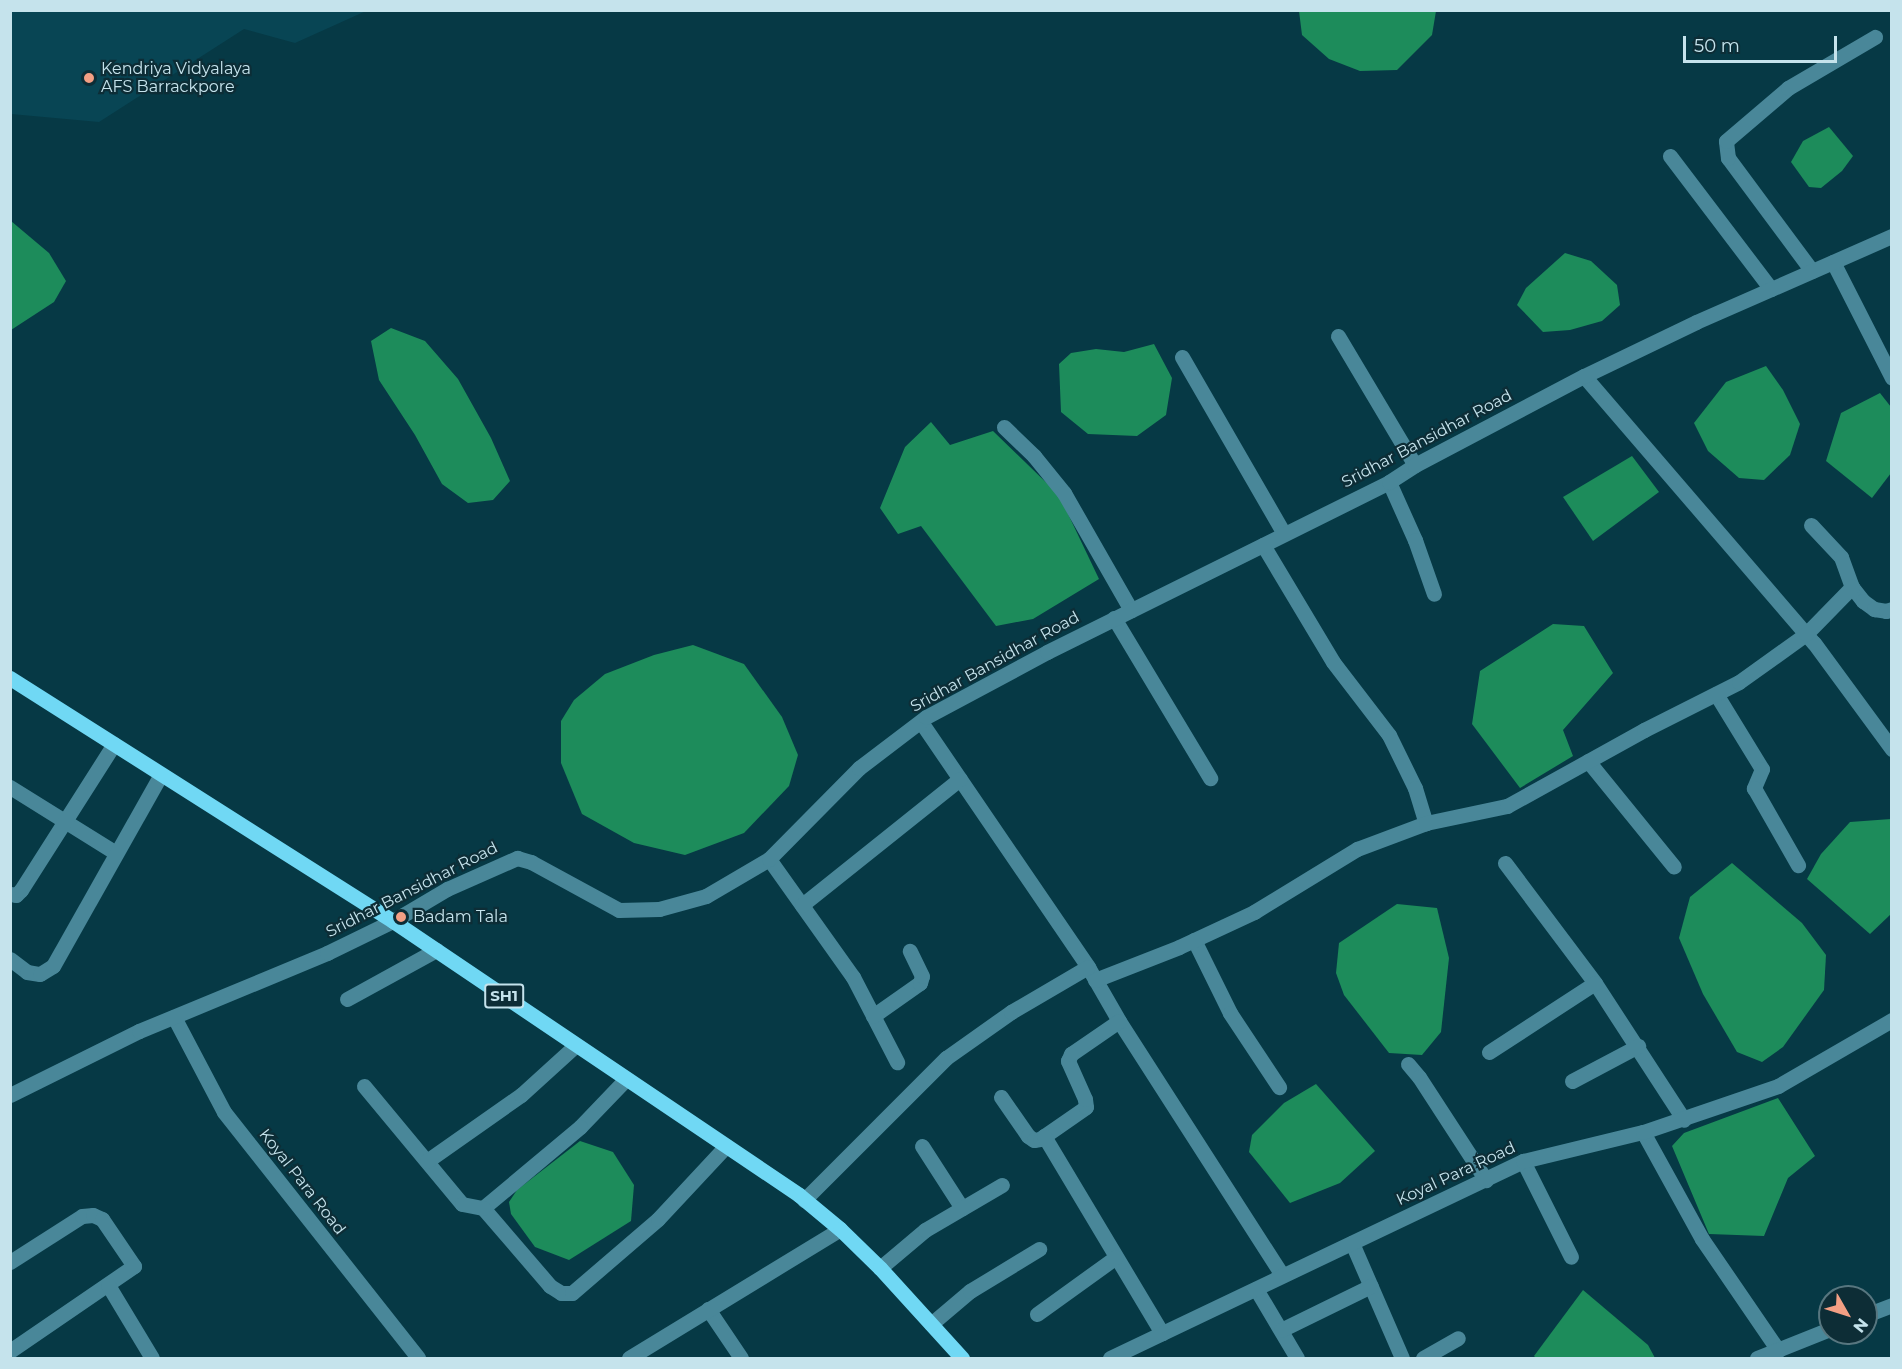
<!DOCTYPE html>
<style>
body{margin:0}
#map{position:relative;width:1902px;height:1369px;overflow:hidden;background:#063945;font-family:Montserrat,sans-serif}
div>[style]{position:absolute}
.built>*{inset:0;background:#084554}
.water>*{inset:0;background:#1d8c5b}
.minor>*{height:15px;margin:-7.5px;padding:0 7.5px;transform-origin:7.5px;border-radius:7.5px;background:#498799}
.major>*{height:15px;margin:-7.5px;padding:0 7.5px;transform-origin:7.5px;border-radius:7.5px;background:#70d8f4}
.dots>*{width:16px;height:16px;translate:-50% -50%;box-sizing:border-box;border:3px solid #0d2d36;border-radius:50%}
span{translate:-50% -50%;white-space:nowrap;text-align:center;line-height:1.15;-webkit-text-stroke:4.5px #0d2d36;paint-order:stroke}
.shield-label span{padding:2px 4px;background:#0d2d36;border:2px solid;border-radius:4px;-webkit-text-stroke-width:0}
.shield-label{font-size:15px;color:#c5e3ec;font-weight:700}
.poi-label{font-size:16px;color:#c5e3ec}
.left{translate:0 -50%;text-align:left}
.street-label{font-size:16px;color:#c5e3ec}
.frame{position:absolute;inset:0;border:12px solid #c5e3ec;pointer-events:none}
.north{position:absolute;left:1818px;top:1285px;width:60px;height:60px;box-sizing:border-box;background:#0d2d36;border:2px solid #57767f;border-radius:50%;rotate:129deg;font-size:16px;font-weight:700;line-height:24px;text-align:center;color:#c5e3ec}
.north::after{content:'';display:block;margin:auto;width:21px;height:27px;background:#f39f84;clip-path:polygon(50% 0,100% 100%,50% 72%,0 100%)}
.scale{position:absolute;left:1683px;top:36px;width:154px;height:27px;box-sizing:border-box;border:3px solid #c5e3ec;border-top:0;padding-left:8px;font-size:18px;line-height:21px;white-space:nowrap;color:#c5e3ec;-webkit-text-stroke:4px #0d2d36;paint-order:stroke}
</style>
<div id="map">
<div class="built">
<i style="clip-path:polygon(10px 11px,11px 10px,366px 11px,295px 43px,244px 29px,99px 122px,11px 114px)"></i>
</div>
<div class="water">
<i style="clip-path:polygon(1299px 11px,1299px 10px,1436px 11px,1432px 35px,1397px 70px,1360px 71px,1329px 59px,1302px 35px)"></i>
<i style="clip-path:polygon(1829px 127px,1853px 156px,1842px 171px,1821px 188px,1809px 187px,1791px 162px,1803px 141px)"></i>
<i style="clip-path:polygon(11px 221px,49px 253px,66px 281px,54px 302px,11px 330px)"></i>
<i style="clip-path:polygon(1565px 253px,1591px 261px,1617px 285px,1620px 305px,1602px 321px,1570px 330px,1543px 332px,1517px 305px,1526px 288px)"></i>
<i style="clip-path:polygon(391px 328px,425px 341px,458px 379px,491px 438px,510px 481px,493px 500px,468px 503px,442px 484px,415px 435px,379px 380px,371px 341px)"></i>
<i style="clip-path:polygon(1154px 344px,1172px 378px,1166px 415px,1137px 436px,1088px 434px,1061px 412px,1059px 364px,1071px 353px,1096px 349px,1124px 352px)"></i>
<i style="clip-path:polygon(1766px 366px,1783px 390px,1800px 424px,1790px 455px,1764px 480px,1739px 478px,1708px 451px,1694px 423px,1726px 382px)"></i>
<i style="clip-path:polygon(1880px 393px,1891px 407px,1891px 473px,1872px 498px,1826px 461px,1841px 413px)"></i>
<i style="clip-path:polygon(931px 422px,950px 445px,993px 431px,1059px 495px,1099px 579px,1033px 619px,996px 626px,921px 526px,898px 534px,880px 508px,905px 447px)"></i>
<i style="clip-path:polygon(1632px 456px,1659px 492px,1593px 541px,1563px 497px)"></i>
<i style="clip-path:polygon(1553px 624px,1584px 626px,1613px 673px,1563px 730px,1573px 756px,1520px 788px,1472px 724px,1480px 671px)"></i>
<i style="clip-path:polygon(693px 645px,744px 664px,782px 717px,798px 755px,789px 786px,744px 833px,685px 855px,634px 843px,582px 814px,561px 763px,561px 721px,574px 700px,605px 674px,654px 655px)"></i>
<i style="clip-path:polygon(1891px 819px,1891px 914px,1870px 934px,1807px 879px,1821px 854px,1850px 822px)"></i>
<i style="clip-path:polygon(1732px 863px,1802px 923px,1826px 955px,1824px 990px,1783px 1047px,1762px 1062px,1737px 1052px,1703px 994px,1679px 938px,1690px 897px)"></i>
<i style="clip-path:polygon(1397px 904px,1437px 908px,1449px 958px,1441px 1032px,1422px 1055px,1389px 1053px,1344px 995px,1336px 973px,1339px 943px)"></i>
<i style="clip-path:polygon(1316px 1084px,1375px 1151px,1340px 1183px,1290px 1203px,1249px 1152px,1252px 1135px,1284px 1103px)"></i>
<i style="clip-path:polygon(1778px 1098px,1815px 1156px,1788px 1178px,1764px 1236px,1709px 1234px,1672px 1146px,1684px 1133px)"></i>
<i style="clip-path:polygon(580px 1141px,613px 1152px,634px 1185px,631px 1221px,569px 1260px,535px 1247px,511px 1214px,509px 1202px,517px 1190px)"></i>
<i style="clip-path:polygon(1583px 1290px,1648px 1345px,1655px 1358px,1536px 1358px,1534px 1356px)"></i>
</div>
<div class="minor">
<i style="left:1670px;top:156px;width:167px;rotate:52.8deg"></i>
<i style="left:1833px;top:262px;width:130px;rotate:63deg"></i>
<i style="left:1812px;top:271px;width:141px;rotate:-126.6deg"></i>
<i style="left:1728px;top:158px;width:17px;rotate:-97deg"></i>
<i style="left:1726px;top:141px;width:82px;rotate:-40.5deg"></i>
<i style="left:1788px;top:88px;width:101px;rotate:-30.4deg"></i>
<i style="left:1338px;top:336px;width:150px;rotate:59.2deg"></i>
<i style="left:1182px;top:357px;width:204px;rotate:60deg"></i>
<i style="left:1584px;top:376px;width:352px;rotate:49.3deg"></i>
<i style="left:1814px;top:643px;width:132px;rotate:53.7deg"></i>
<i style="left:1004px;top:427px;width:42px;rotate:44deg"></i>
<i style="left:1034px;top:456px;width:48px;rotate:51deg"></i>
<i style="left:1064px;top:493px;width:135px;rotate:60.2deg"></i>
<i style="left:1389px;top:482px;width:64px;rotate:65.9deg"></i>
<i style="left:1415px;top:540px;width:57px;rotate:70.6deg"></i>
<i style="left:1811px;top:525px;width:44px;rotate:46.8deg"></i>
<i style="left:1841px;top:557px;width:32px;rotate:70deg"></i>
<i style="left:1852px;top:587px;width:18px;rotate:52deg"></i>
<i style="left:1863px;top:601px;width:14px;rotate:36deg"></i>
<i style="left:1874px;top:609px;width:12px;rotate:9deg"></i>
<i style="left:1886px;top:611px;width:6px;rotate:-18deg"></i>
<i style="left:1263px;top:545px;width:136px;rotate:59.1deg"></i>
<i style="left:1333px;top:662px;width:92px;rotate:52.5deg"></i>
<i style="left:1389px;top:735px;width:59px;rotate:63.9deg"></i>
<i style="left:1415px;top:788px;width:37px;rotate:73deg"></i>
<i style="left:1114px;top:618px;width:187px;rotate:59deg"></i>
<i style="left:1716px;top:694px;width:88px;rotate:58.5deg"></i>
<i style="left:1762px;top:769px;width:21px;rotate:113deg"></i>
<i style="left:1754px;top:788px;width:89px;rotate:60.3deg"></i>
<i style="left:921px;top:722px;width:297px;rotate:55.7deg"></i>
<i style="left:1088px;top:967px;width:62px;rotate:60.1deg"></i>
<i style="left:1119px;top:1021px;width:302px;rotate:57.3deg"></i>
<i style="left:1588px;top:761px;width:136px;rotate:50.9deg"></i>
<i style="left:10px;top:787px;width:125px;rotate:31.9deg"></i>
<i style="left:769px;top:859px;width:145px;rotate:54.6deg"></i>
<i style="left:853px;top:977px;width:96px;rotate:62.6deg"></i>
<i style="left:1505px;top:863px;width:150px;rotate:53.1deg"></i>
<i style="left:1595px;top:983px;width:163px;rotate:57deg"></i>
<i style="left:10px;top:894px;width:6px;rotate:9deg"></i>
<i style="left:16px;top:895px;width:7px;rotate:-45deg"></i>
<i style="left:21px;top:890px;width:173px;rotate:-57.5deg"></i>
<i style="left:802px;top:905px;width:202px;rotate:-38.6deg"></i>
<i style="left:1194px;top:940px;width:81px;rotate:63.7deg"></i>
<i style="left:1230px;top:1013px;width:89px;rotate:56.5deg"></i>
<i style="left:10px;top:959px;width:21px;rotate:37deg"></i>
<i style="left:27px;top:972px;width:13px;rotate:9deg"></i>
<i style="left:40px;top:974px;width:15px;rotate:-32deg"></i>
<i style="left:53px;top:966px;width:220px;rotate:-60.6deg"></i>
<i style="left:1095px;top:980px;width:90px;rotate:-21.4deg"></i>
<i style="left:1179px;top:947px;width:83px;rotate:-25deg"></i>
<i style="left:1254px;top:912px;width:121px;rotate:-31.5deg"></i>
<i style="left:1357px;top:849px;width:74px;rotate:-20.6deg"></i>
<i style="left:1426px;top:823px;width:83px;rotate:-11.9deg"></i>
<i style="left:1507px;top:806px;width:157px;rotate:-29deg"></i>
<i style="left:1644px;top:730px;width:106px;rotate:-26.8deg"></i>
<i style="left:1739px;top:682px;width:82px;rotate:-35.6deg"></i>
<i style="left:1806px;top:634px;width:66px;rotate:-45.6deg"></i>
<i style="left:347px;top:999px;width:102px;rotate:-28.8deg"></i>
<i style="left:873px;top:1016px;width:57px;rotate:-35.1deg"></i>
<i style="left:920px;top:983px;width:7px;rotate:-74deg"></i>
<i style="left:922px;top:976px;width:28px;rotate:-116deg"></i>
<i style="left:174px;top:1017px;width:107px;rotate:62.2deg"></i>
<i style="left:224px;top:1112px;width:313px;rotate:51.7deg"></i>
<i style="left:1489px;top:1052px;width:126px;rotate:-33.1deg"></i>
<i style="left:1408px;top:1064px;width:17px;rotate:50deg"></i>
<i style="left:1419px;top:1077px;width:123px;rotate:57deg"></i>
<i style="left:626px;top:1079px;width:66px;rotate:133.8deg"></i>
<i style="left:580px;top:1127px;width:126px;rotate:140.1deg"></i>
<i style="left:483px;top:1208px;width:103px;rotate:49.3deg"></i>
<i style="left:550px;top:1286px;width:13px;rotate:32deg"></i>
<i style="left:561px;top:1293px;width:11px"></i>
<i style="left:572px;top:1293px;width:113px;rotate:-40.7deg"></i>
<i style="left:658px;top:1219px;width:100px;rotate:-47deg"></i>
<i style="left:1572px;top:1081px;width:75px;rotate:-27.9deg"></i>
<i style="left:364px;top:1086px;width:153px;rotate:50.3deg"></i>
<i style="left:462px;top:1204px;width:21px;rotate:11deg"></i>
<i style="left:10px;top:1095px;width:144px;rotate:-26.4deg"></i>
<i style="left:139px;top:1031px;width:204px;rotate:-22.5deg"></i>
<i style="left:327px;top:953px;width:73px;rotate:-25.9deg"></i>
<i style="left:393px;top:921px;width:63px;rotate:-30.7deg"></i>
<i style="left:447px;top:889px;width:77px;rotate:-23.9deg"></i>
<i style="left:517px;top:858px;width:15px;rotate:16deg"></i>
<i style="left:531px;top:862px;width:100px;rotate:28.6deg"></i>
<i style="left:619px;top:910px;width:40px;rotate:-1.4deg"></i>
<i style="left:659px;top:909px;width:49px;rotate:-15.5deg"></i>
<i style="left:706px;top:896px;width:73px;rotate:-30.4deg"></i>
<i style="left:769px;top:859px;width:128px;rotate:-45.3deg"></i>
<i style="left:859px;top:768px;width:84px;rotate:-37.3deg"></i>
<i style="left:926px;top:717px;width:137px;rotate:-28.2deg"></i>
<i style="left:1047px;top:652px;width:382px;rotate:-26.4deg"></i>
<i style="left:1389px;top:482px;width:31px;rotate:-33deg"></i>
<i style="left:1415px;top:465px;width:191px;rotate:-27.8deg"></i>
<i style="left:1584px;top:376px;width:124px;rotate:-25.7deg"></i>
<i style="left:1696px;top:322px;width:214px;rotate:-23.7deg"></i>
<i style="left:1001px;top:1097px;width:47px;rotate:55.3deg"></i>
<i style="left:1028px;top:1136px;width:7px;rotate:34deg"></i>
<i style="left:1034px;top:1140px;width:6px;rotate:-9deg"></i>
<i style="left:1040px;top:1139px;width:56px;rotate:-34.8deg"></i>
<i style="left:1086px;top:1107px;width:8px;rotate:-97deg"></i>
<i style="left:1085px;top:1099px;width:42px;rotate:-114.1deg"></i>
<i style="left:1068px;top:1061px;width:8px;rotate:-67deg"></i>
<i style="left:1071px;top:1054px;width:58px;rotate:-34.5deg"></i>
<i style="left:1643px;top:1132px;width:122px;rotate:61.1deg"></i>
<i style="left:1702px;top:1239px;width:135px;rotate:55.6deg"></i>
<i style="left:1044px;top:1136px;width:230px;rotate:59.1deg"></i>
<i style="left:922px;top:1146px;width:74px;rotate:57.2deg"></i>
<i style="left:427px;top:1161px;width:115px;rotate:-35.1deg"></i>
<i style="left:521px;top:1095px;width:74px;rotate:-42.3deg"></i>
<i style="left:1523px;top:1161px;width:107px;rotate:63.4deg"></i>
<i style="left:804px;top:1200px;width:201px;rotate:-45deg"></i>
<i style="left:946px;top:1058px;width:80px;rotate:-35.3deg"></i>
<i style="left:1011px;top:1012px;width:89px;rotate:-30.3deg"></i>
<i style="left:1352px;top:1243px;width:125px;rotate:66.5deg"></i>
<i style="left:10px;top:1262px;width:85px;rotate:-32.6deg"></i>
<i style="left:82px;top:1216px;width:11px;rotate:-5deg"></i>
<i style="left:93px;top:1215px;width:10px;rotate:24deg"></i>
<i style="left:102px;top:1219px;width:57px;rotate:55.8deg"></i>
<i style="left:134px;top:1266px;width:150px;rotate:145.6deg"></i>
<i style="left:880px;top:1268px;width:59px;rotate:-40.2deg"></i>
<i style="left:925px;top:1230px;width:89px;rotate:-30.3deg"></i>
<i style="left:108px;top:1285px;width:85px;rotate:58.9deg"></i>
<i style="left:1256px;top:1289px;width:80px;rotate:59.3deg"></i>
<i style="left:708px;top:1309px;width:59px;rotate:56deg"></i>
<i style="left:1037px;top:1314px;width:97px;rotate:-35.8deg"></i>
<i style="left:1866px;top:1315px;width:28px;rotate:-21deg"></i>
<i style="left:931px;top:1324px;width:51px;rotate:-40.2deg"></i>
<i style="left:970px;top:1291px;width:81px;rotate:-31.3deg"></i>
<i style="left:1281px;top:1330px;width:100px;rotate:-26.1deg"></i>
<i style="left:629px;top:1358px;width:247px;rotate:-31.4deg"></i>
<i style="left:1110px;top:1358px;width:458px;rotate:-25.5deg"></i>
<i style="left:1523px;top:1161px;width:123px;rotate:-13.6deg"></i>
<i style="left:1643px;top:1132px;width:143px;rotate:-18.8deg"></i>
<i style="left:1778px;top:1086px;width:132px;rotate:-30.1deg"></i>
<i style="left:1423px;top:1358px;width:40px;rotate:-29.7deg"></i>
<i style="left:1757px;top:1358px;width:79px;rotate:-21.7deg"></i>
</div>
<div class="major">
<i style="left:10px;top:678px;width:454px;rotate:32.4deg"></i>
<i style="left:393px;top:921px;width:490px;rotate:34deg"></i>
<i style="left:799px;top:1195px;width:53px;rotate:39.7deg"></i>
<i style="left:840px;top:1229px;width:56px;rotate:44.3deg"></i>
<i style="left:880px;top:1268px;width:122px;rotate:47.7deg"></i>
</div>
<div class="dots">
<i style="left:89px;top:78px;background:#f39f84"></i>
<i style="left:401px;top:917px;background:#f39f84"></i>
</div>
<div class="shield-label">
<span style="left:504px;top:996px">SH1</span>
</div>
<div class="poi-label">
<span class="left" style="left:101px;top:78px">Kendriya Vidyalaya<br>AFS Barrackpore</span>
<span class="left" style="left:413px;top:917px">Badam Tala</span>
</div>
<div class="street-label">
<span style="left:1427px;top:439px;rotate:-28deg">Sridhar Bansidhar Road</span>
<span style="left:995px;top:662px;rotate:-29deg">Sridhar Bansidhar Road</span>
<span style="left:412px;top:890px;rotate:-27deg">Sridhar Bansidhar Road</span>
<span style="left:1456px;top:1174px;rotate:-25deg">Koyal Para Road</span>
<span style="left:302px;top:1182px;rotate:52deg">Koyal Para Road</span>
</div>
<div class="frame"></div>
<div class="north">N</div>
<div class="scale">50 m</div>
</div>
